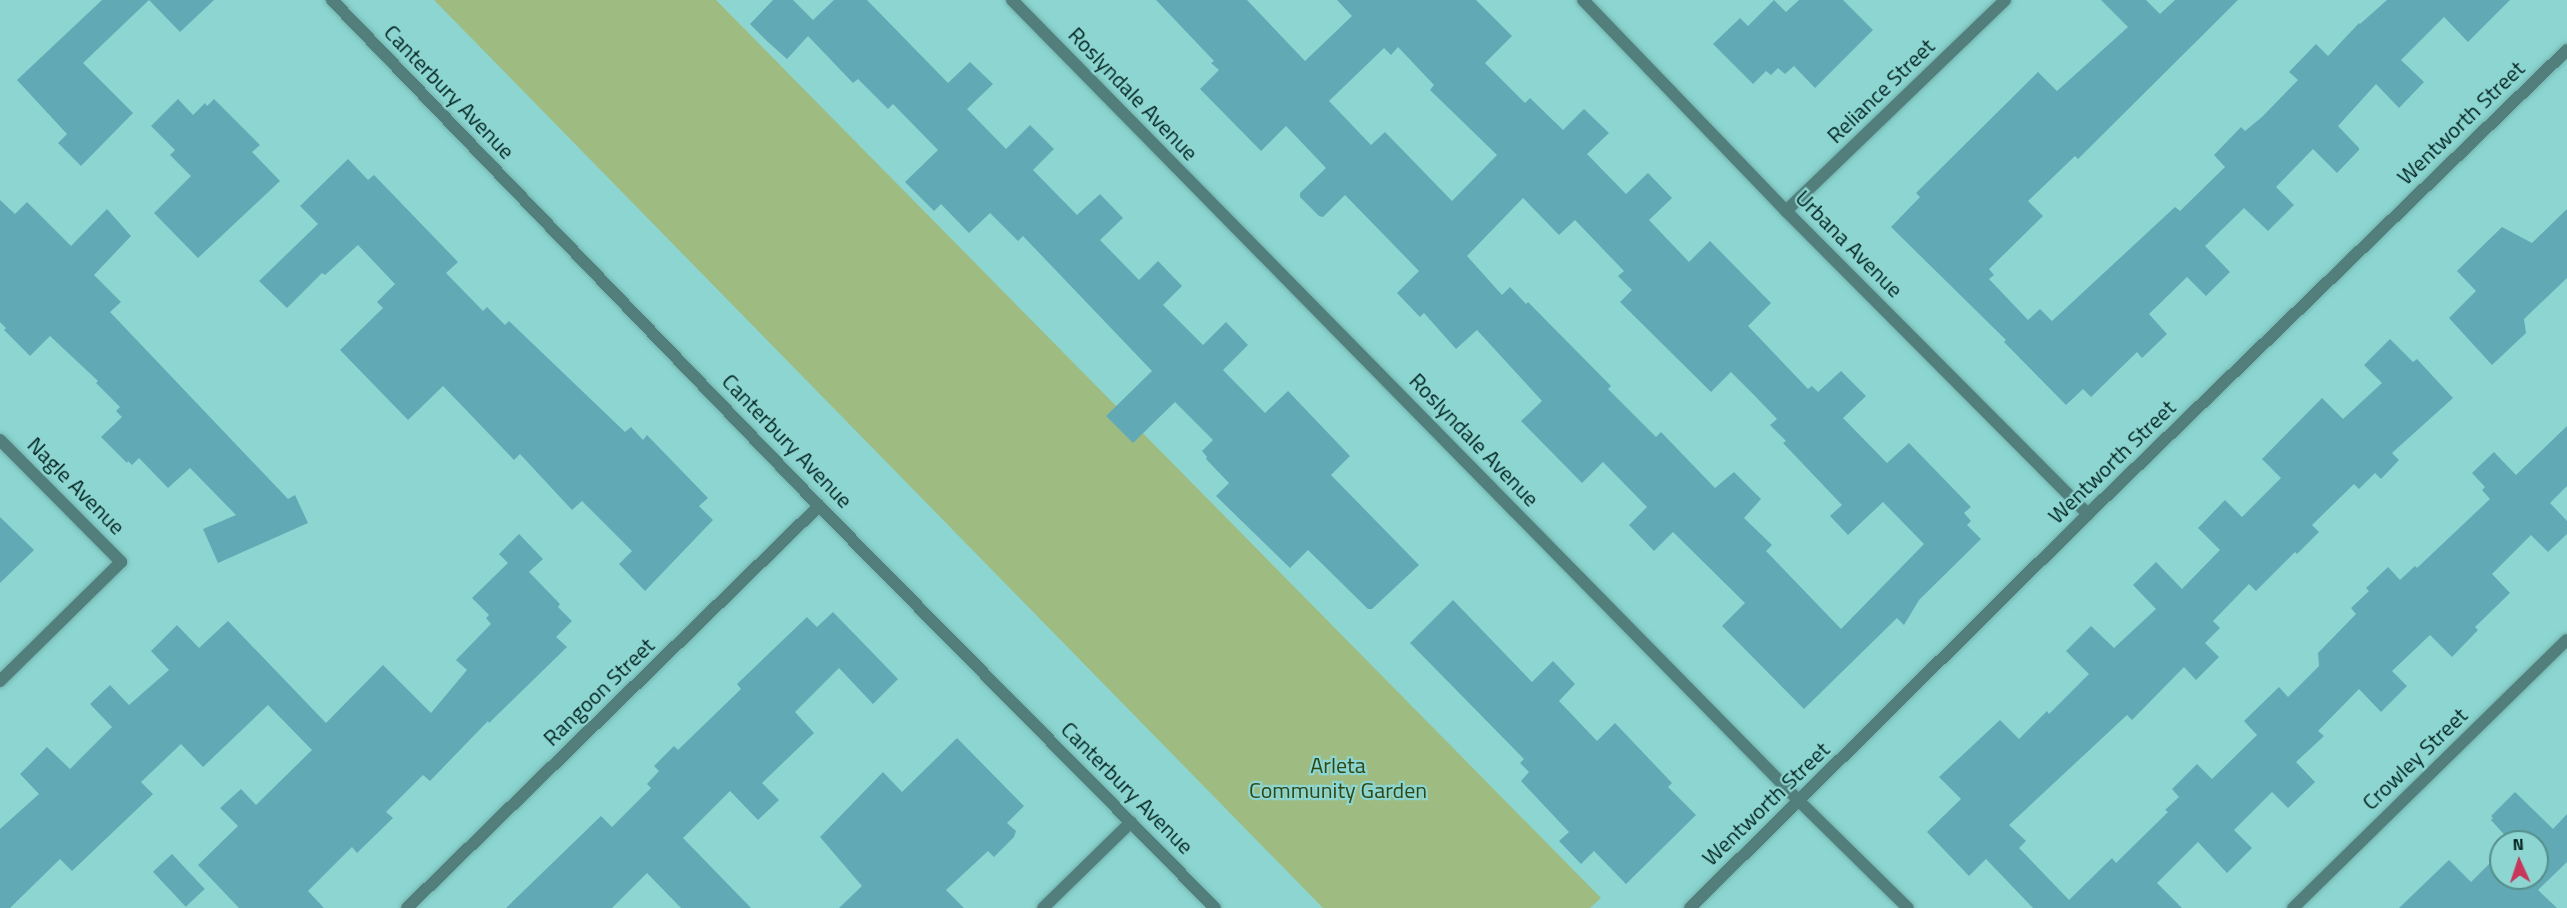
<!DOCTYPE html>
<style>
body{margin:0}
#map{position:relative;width:2567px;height:908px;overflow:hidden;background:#8cd5d0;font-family:"Titillium Web",sans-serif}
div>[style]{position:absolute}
.green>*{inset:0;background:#9ebc82}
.building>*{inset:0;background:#62a9b6;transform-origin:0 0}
.roads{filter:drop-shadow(0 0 2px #71b1ad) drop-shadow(0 0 2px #71b1ad)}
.minor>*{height:12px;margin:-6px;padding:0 6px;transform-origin:6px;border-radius:6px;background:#527f7c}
.tertiary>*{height:12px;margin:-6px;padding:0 6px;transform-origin:6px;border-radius:6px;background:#527f7c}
span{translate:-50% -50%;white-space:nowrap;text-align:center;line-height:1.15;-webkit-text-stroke:4.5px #8cd5d0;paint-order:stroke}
.street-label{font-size:22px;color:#032321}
.park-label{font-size:22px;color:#2f4712}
.north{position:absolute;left:2489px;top:830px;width:60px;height:60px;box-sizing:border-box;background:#8cd5d0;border:2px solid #558e8a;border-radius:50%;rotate:357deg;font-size:16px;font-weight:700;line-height:24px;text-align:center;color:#032321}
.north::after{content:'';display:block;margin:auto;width:21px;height:27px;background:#c6375b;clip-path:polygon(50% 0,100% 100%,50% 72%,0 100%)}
</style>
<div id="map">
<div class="green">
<i style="clip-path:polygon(434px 0,716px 0,1601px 898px,1590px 908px,1323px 908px)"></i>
</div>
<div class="building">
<i style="clip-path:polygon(102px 0,149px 0,83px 63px,133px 113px,81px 166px,58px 143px,67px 134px,17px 80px)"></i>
<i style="clip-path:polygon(149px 0,214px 0,180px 32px)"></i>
<i style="clip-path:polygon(773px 0,793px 0,813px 20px,834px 0,867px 0,948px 83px,970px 62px,993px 84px,967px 109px,1006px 149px,1030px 125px,1054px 149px,1033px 170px,1077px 215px,1100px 194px,1123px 218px,1100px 240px,1139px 280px,1158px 261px,1182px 286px,1163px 305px,1203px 345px,1226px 322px,1248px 345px,1223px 370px,1265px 413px,1288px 391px,1350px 456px,1331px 475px,1419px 565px,1372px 609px,1368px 609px,1308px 550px,1290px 568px,1216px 496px,1229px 483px,1206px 459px,1207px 457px,1202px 451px,1213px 440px,1175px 402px,1133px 443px,1106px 416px,1152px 371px,1023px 236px,1018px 241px,990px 213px,969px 233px,941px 204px,934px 211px,905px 182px,938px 150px,893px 104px,888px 109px,858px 79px,853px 83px,808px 36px,787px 59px,768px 42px,750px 24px)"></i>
<i style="clip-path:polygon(evenodd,1156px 0,1247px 0,1305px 61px,1352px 16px,1337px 0,1476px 0,1512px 36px,1485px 63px,1525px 103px,1530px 98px,1563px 130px,1584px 109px,1609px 133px,1587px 154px,1626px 194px,1648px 173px,1672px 198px,1649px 220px,1689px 262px,1710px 241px,1771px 303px,1748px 326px,1808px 389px,1812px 386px,1818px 392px,1841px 371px,1866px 396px,1843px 418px,1887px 463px,1909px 443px,1971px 507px,1964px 513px,1971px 521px,1967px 525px,1981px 539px,1919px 600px,1904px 625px,1897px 618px,1804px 709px,1722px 626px,1745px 603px,1673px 532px,1654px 551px,1629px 525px,1647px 507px,1603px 462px,1582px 483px,1521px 421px,1542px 401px,1477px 330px,1456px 349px,1424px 313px,1420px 317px,1397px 293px,1419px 271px,1386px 237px,1345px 195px,1323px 217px,1319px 216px,1300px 197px,1300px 193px,1326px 168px,1286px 126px,1261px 151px,1200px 89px,1219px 70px,1211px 63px,1214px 61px,1156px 0,1398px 47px,1434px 85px,1430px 90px,1497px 155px,1452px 201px,1385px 132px,1371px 145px,1329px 101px,1384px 48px,1391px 55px,1398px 47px,1156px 0,1523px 198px,1559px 235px,1575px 220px,1624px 271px,1618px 276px,1632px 290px,1620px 302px,1711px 392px,1731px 372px,1754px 395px,1777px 419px,1770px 425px,1786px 441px,1783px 443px,1842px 505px,1830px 516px,1848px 535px,1883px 502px,1924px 544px,1841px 629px,1766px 551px,1772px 545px,1744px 518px,1761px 499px,1734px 472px,1715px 488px,1661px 432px,1656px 437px,1608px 389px,1611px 386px,1528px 302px,1526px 304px,1510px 287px,1502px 295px,1467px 256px,1523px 198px)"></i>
<i style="clip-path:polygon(1774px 0,1786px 12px,1799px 0,1843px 0,1873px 30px,1815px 88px,1794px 66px,1785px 74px,1778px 68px,1771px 75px,1766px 71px,1753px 84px,1713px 44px,1740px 18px,1748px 26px)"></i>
<i style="clip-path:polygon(2101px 0,2146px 0,2160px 14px,2175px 0,2238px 0,2078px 159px,2075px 156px,2028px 201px,2043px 216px,1989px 269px,1994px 275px,1989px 279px,2028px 320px,2040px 309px,2052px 321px,2175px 207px,2180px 211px,2225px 167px,2214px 155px,2241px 127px,2245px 131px,2262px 117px,2298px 80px,2289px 72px,2316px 44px,2328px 56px,2359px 23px,2360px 24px,2387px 0,2510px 0,2468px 42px,2444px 17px,2401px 60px,2424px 82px,2399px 108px,2376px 84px,2338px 126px,2359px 148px,2359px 150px,2337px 173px,2313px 149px,2276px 187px,2294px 205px,2268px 231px,2244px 208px,2205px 246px,2230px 272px,2206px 296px,2187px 277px,2149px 314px,2167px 334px,2142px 358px,2137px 352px,2091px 397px,2083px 389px,2066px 405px,2004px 342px,2006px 340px,1891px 227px,1920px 197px,1916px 193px,2038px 72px,2057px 91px,2128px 27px)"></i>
<i style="clip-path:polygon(178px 99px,193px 115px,205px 103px,207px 106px,214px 99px,260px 145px,252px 152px,280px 181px,198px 258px,154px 213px,191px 176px,170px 155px,175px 150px,151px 126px)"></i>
<i style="clip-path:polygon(348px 159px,368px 180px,374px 175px,458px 262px,446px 273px,483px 311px,487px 307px,505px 325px,509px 321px,625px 432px,631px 427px,643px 440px,647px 435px,708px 498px,699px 506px,713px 520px,645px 591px,619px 564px,632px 551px,582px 501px,572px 510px,520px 454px,514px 460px,443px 386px,408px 420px,340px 350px,383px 308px,377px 302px,395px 284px,358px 245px,325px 275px,322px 273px,287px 308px,259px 281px,318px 224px,300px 206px)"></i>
<i style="clip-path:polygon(0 200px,15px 214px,27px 202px,71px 246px,107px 209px,131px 236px,94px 275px,121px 302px,110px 312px,288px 499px,295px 495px,308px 523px,218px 563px,203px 529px,236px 515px,190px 468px,168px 488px,139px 458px,132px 465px,128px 461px,127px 463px,101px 437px,122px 417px,116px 411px,120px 407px,96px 383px,98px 381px,50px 336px,30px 356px,4px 330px,6px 328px,0 322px)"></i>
<i style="clip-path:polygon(2567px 209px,2567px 278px,2524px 319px,2526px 333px,2492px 365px,2449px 318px,2476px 291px,2457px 271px,2502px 227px,2532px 243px)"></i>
<i style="clip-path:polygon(2390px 339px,2413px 362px,2417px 359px,2453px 398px,2392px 453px,2399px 460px,2381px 479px,2375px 473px,2359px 489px,2354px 484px,2312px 525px,2319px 532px,2297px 554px,2295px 552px,2256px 591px,2249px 584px,2213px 621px,2220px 628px,2205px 643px,2219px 657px,2196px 680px,2184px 667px,2132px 720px,2127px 715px,2009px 825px,2026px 841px,2019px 848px,2069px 900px,2112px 858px,2116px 863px,2168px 812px,2165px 810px,2179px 797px,2172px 789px,2197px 764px,2212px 779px,2257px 735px,2244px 721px,2279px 687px,2288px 697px,2319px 666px,2318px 653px,2356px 614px,2351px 608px,2369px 591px,2366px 588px,2388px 567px,2400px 580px,2415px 566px,2417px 568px,2490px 499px,2482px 490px,2485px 487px,2472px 473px,2494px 452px,2516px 475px,2567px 426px,2567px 486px,2550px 503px,2567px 521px,2567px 534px,2548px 552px,2531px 535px,2492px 574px,2510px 593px,2475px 627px,2478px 630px,2452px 657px,2430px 635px,2392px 671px,2407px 686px,2381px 712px,2359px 689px,2318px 731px,2324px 736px,2296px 762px,2315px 782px,2288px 808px,2272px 792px,2234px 830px,2252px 848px,2227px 873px,2198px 842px,2157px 883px,2182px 908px,2033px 908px,1986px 859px,1969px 876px,1927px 832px,1961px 799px,1939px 777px,2000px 720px,2019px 739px,2047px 711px,2049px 714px,2089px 674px,2066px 651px,2091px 626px,2114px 648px,2156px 609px,2133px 585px,2156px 562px,2182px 589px,2220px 550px,2198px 528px,2225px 500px,2242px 517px,2281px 478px,2262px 459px,2322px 398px,2343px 419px,2382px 383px,2364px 365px)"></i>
<i style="clip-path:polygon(0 517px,34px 550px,0 583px)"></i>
<i style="clip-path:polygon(519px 534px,543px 559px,529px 572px,560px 604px,558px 607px,572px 621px,556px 637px,567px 647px,489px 723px,488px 721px,430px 781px,423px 775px,386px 812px,393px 818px,357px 853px,352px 847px,308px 891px,324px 908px,239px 908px,198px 865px,238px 826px,220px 808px,241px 789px,256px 805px,312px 750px,268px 705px,203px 767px,181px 744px,141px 782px,153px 794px,72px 871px,60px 859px,10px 908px,0 908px,0 829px,39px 794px,20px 774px,47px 747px,70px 769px,112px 727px,90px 704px,110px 685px,129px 705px,169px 670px,151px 651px,177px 625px,199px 648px,228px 621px,326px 723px,383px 665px,431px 713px,467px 670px,456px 660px,491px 624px,486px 618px,489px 615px,472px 598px,508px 563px,499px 554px)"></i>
<i style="clip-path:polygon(1453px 600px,1532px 682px,1553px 661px,1575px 684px,1559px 701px,1597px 741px,1615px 723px,1672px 783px,1668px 787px,1696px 815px,1626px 884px,1594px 851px,1581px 864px,1559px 841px,1569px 832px,1521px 781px,1529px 772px,1520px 763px,1524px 759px,1410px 643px)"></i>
<i style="clip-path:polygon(833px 612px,898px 679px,873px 704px,839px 668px,795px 712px,814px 733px,762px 783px,779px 800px,758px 820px,730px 791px,683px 838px,751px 908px,681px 908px,647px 873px,612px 908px,506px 908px,601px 816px,612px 827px,651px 788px,647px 784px,659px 771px,654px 766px,674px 746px,678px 750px,741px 689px,737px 684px,807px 617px,817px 627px)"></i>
<i style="clip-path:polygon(957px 738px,1024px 806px,1007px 823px,1016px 831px,1014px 837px,994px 857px,988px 851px,946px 890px,964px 908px,839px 908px,862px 886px,820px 837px,883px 772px,902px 792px)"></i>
<i style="clip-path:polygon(2515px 792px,2553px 829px,2567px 814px,2567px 862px,2538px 890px,2557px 908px,2399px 908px,2449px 860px,2471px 882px,2501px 852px,2501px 878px,2537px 878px,2537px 842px,2511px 842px,2491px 820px,2493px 818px,2491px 816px)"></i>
<i style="left:172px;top:854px;width:48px;height:26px;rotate:47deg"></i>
</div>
<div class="roads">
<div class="minor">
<i style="left:1012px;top:0;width:1124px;rotate:45.5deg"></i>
<i style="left:1800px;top:802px;width:151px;rotate:44.5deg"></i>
<i style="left:1583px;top:0;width:293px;rotate:46.1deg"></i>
<i style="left:1786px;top:211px;width:428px;rotate:45.1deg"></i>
<i style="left:1786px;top:211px;width:304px;rotate:-43.9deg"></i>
<i style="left:0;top:440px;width:172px;rotate:45.2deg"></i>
<i style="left:121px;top:562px;width:170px;rotate:135.5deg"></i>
<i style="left:407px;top:908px;width:576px;rotate:-44.3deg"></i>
<i style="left:1043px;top:908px;width:123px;rotate:-44.3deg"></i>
<i style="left:2293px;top:908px;width:383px;rotate:-44.4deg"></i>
</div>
<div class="tertiary">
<i style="left:332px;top:0;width:702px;rotate:46.1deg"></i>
<i style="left:819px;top:506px;width:564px;rotate:45.43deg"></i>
<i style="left:1690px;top:908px;width:560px;rotate:-44.71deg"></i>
<i style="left:2088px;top:514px;width:667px;rotate:-44.09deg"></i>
</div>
</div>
<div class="street-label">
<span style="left:1881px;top:91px;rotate:-44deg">Reliance Street</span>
<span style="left:449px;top:92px;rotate:46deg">Canterbury Avenue</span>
<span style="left:1133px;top:94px;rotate:46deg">Roslyndale Avenue</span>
<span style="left:2461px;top:123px;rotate:-44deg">Wentworth Street</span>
<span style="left:1849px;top:244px;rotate:45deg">Urbana Avenue</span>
<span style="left:1474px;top:440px;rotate:46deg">Roslyndale Avenue</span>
<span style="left:787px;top:441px;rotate:46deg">Canterbury Avenue</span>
<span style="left:2112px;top:462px;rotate:-44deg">Wentworth Street</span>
<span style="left:76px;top:486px;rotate:45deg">Nagle Avenue</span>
<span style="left:599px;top:692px;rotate:-44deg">Rangoon Street</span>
<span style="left:2415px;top:759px;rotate:-44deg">Crowley Street</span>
<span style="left:1127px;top:788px;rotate:45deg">Canterbury Avenue</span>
<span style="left:1766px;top:804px;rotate:-44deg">Wentworth Street</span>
</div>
<div class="park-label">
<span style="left:1338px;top:778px">Arleta<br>Community Garden</span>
</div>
<div class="north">N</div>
</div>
